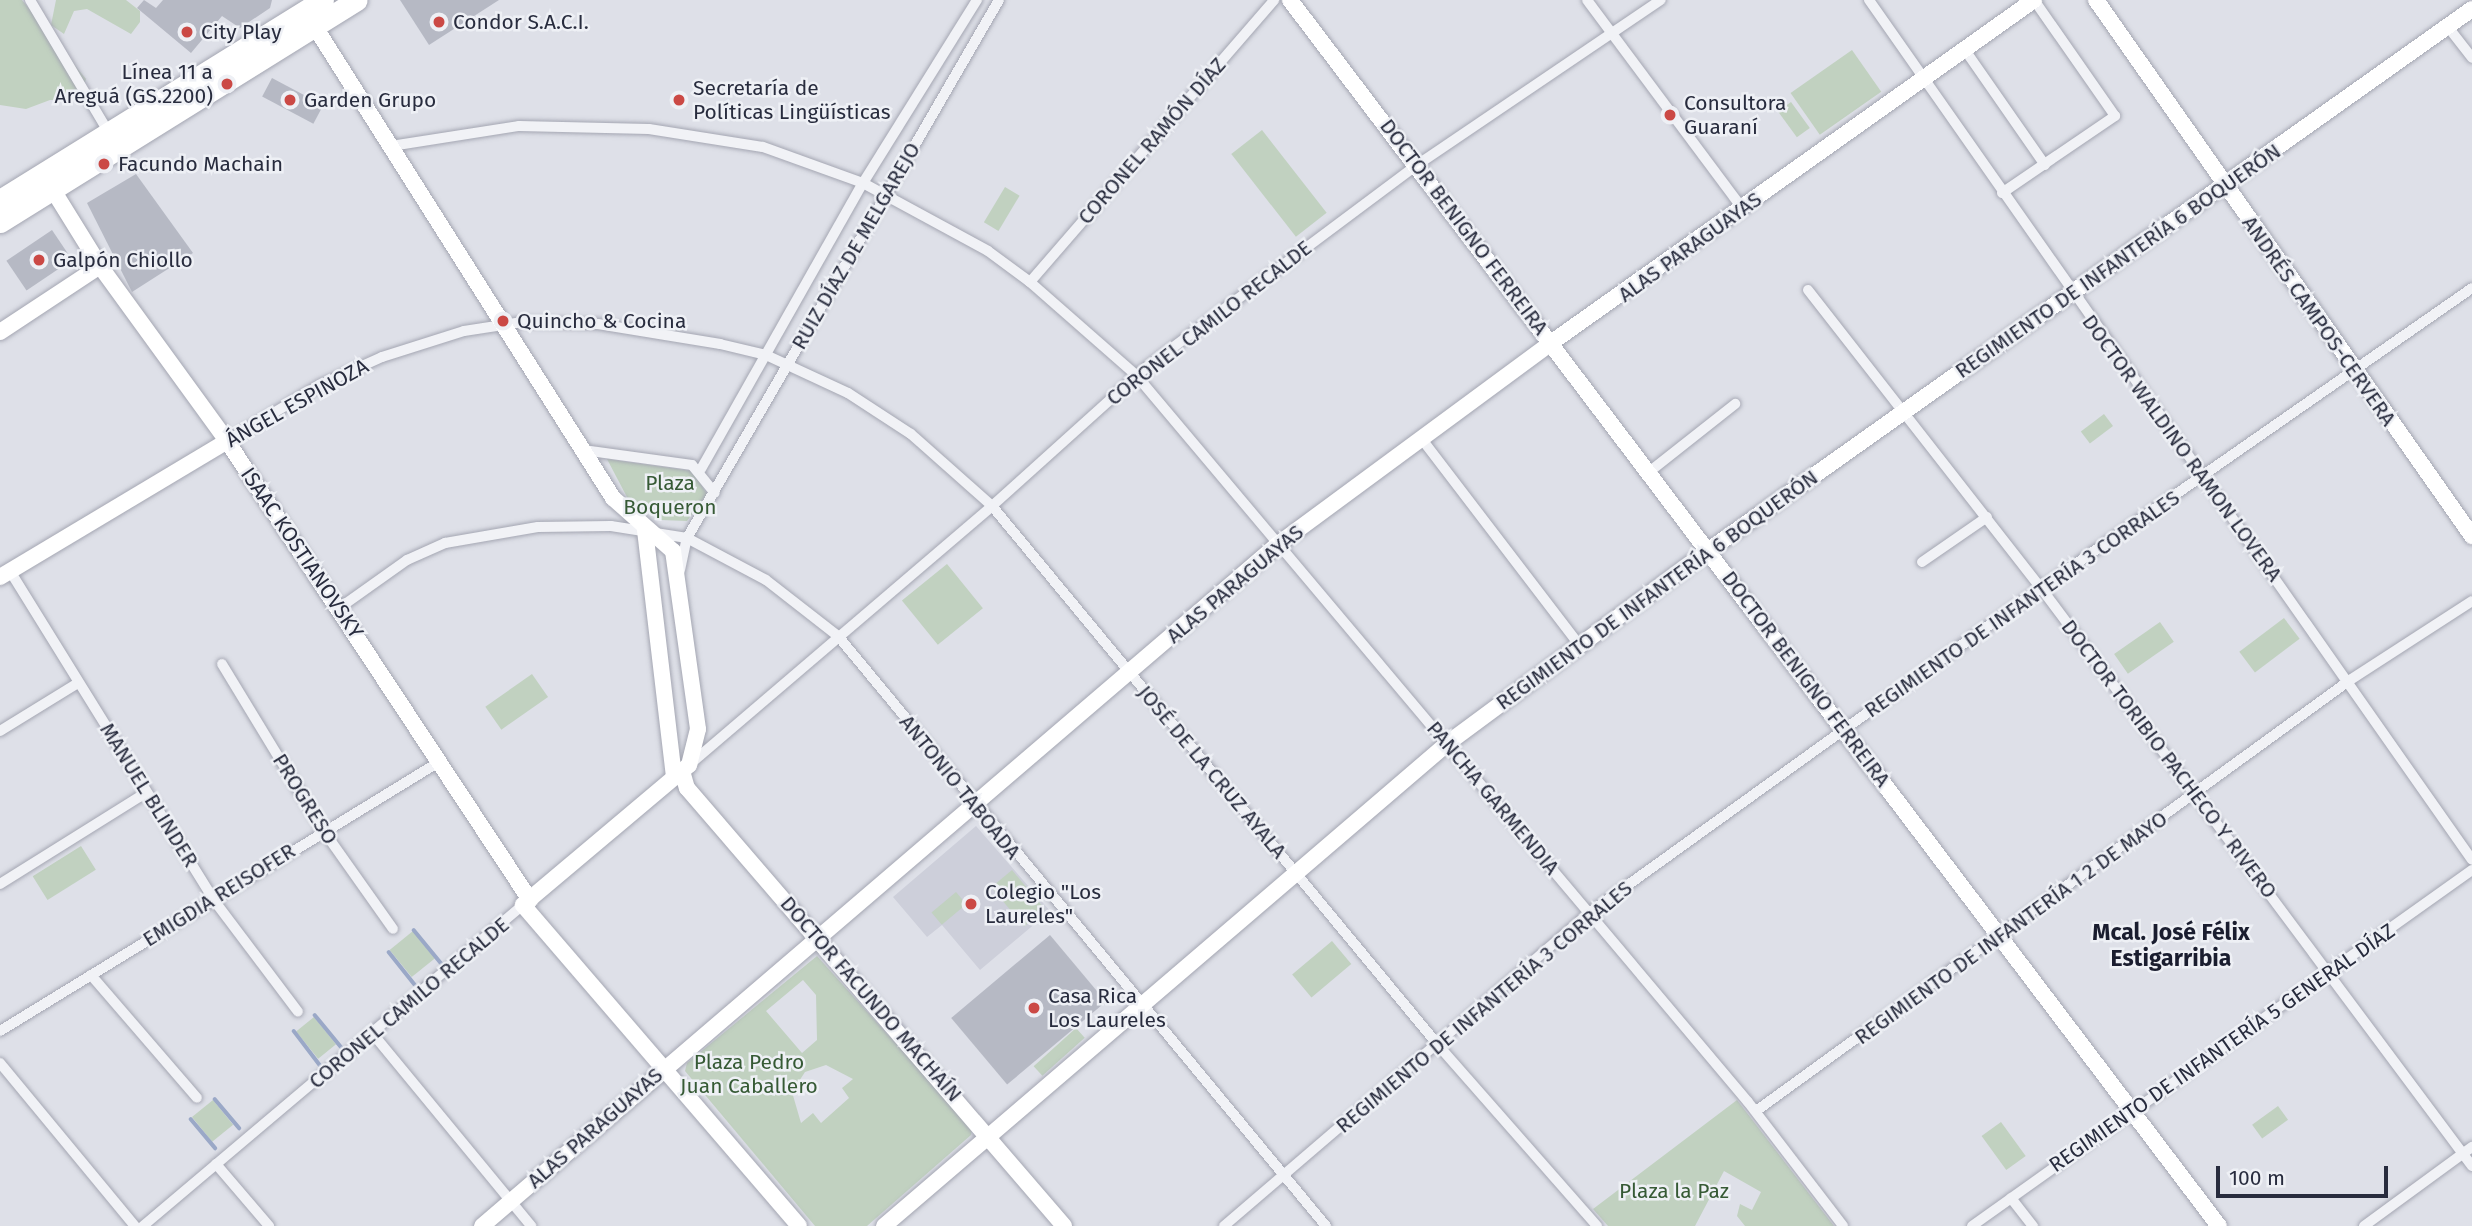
<!DOCTYPE html>
<meta charset="utf-8">
<style>
body{margin:0}
#map{position:relative;width:2472px;height:1226px;overflow:hidden;background:#dee0e8;font-family:"Fira Sans",sans-serif}
div>[style]{position:absolute}
.built>*{inset:0;background:#cdcfda}
.green>*{inset:0;background:#c1d1c0;transform-origin:0 0}
.stream>*{height:3.5px;margin:-1.75px;padding:0 1.75px;transform-origin:1.75px;border-radius:1.75px;background:#9aa8c7}
.building>*{inset:0;background:#b6b9c4;transform-origin:0 0}
.roads{filter:drop-shadow(0 0 2px #a4a6b2) drop-shadow(0 0 2px #a4a6b2)}
.street>*{height:10px;margin:-5px;padding:0 5px;transform-origin:5px;border-radius:5px;background:#f1f2f6}
.secondary>*{height:16px;margin:-8px;padding:0 8px;transform-origin:8px;border-radius:8px;background:#fff}
.highway>*{height:21px;margin:-10.5px;padding:0 10.5px;transform-origin:10.5px;border-radius:10.5px;background:#fff}
.dots>*{width:19px;height:19px;translate:-50% -50%;box-sizing:border-box;border:4px solid #eef0f5;border-radius:50%}
span{translate:-50% -50%;white-space:nowrap;text-align:center;line-height:1.15;-webkit-text-stroke:5px #eef0f5;paint-order:stroke}
.poi-label{font-size:21px;color:#282c3e}
.left{translate:0 -50%;text-align:left}
.right{translate:-100% -50%;text-align:right}
.street-label{font-size:21px;color:#282c3e}
.park-label{font-size:21px;color:#365a35}
.neighbourhood-label{font-size:23px;color:#1a1d2f;font-weight:700}
.scale{position:absolute;left:2216px;top:1166px;width:172px;height:32px;box-sizing:border-box;border:4px solid #282c3e;border-top:0;padding-left:9px;font-size:21px;line-height:24px;white-space:nowrap;color:#282c3e;-webkit-text-stroke:5px #eef0f5;paint-order:stroke}
</style>
<div id="map">
<div class="built">
<i style="clip-path:polygon(976px 826px,1050px 911px,980px 970px,942px 925px,927px 937px,893px 897px)"></i>
</div>
<div class="green">
<i style="clip-path:polygon(0 0,22px 0,86px 79px,79px 100px,50px 100px,26px 109px,0 105px)"></i>
<i style="clip-path:polygon(56px 0,126px 0,140px 11px,140px 22px,131px 34px,87px 9px,74px 11px,64px 34px,51px 25px)"></i>
<i style="left:1852px;top:50px;width:51px;height:75px;rotate:55deg"></i>
<i style="left:1791px;top:102px;width:32px;height:16px;rotate:54deg"></i>
<i style="left:1262px;top:130px;width:105px;height:39px;rotate:52deg"></i>
<i style="left:1005px;top:187px;width:17px;height:41px;rotate:31deg"></i>
<i style="left:2104px;top:414px;width:15px;height:29px;rotate:53deg"></i>
<i style="clip-path:polygon(607px 459px,692px 471px,707px 494px,687px 521px,661px 520px,628px 499px)"></i>
<i style="left:947px;top:564px;width:57px;height:58px;rotate:51deg"></i>
<i style="left:2284px;top:618px;width:26px;height:56px;rotate:53deg"></i>
<i style="left:2160px;top:622px;width:24px;height:56px;rotate:55deg"></i>
<i style="left:532px;top:674px;width:28px;height:57px;rotate:55deg"></i>
<i style="left:81px;top:846px;width:28px;height:57px;rotate:58deg"></i>
<i style="left:1012px;top:870px;width:51px;height:27px;rotate:50deg"></i>
<i style="left:956px;top:892px;width:16px;height:32px;rotate:50deg"></i>
<i style="left:413px;top:931px;width:35px;height:30px;rotate:51deg"></i>
<i style="left:1332px;top:941px;width:30px;height:52px;rotate:50deg"></i>
<i style="clip-path:polygon(evenodd,817px 956px,972px 1128px,971px 1135px,867px 1226px,815px 1226px,685px 1071px,687px 1063px,817px 956px,803px 980px,816px 995px,817px 1040px,802px 1053px,766px 1011px,803px 980px,817px 956px,826px 1065px,853px 1079px,842px 1088px,849px 1098px,821px 1123px,813px 1113px,801px 1123px,792px 1092px,805px 1072px,826px 1065px)"></i>
<i style="left:314px;top:1017px;width:35px;height:23px;rotate:51deg"></i>
<i style="left:1076px;top:1028px;width:13px;height:57px;rotate:48deg"></i>
<i style="left:213px;top:1100px;width:32px;height:27px;rotate:51deg"></i>
<i style="clip-path:polygon(1737px 1100px,1834px 1226px,1745px 1226px,1737px 1216px,1740px 1204px,1752px 1210px,1761px 1192px,1724px 1171px,1695px 1226px,1608px 1226px,1593px 1209px)"></i>
<i style="left:2278px;top:1106px;width:17px;height:32px;rotate:54deg"></i>
<i style="left:2001px;top:1122px;width:42px;height:24px;rotate:54deg"></i>
</div>
<div class="stream">
<i style="left:414px;top:930px;width:43px;rotate:50.7deg"></i>
<i style="left:389px;top:952px;width:43px;rotate:51.5deg"></i>
<i style="left:315px;top:1015px;width:43px;rotate:50.7deg"></i>
<i style="left:294px;top:1031px;width:43px;rotate:52.6deg"></i>
<i style="left:215px;top:1099px;width:38px;rotate:50deg"></i>
<i style="left:191px;top:1119px;width:38px;rotate:50deg"></i>
</div>
<div class="building">
<i style="clip-path:polygon(144px 0,156px 8px,163px 0,272px 0,270px 8px,240px 28px,222px 16px,191px 53px,137px 8px)"></i>
<i style="clip-path:polygon(400px 0,499px 0,429px 45px)"></i>
<i style="left:272px;top:78px;width:58px;height:21px;rotate:28deg"></i>
<i style="clip-path:polygon(136px 174px,193px 253px,132px 292px,87px 203px)"></i>
<i style="left:52px;top:230px;width:36px;height:55px;rotate:56deg"></i>
<i style="left:1050px;top:935px;width:87px;height:129px;rotate:50deg"></i>
</div>
<div class="roads">
<div class="street">
<i style="left:30px;top:0;width:155px;rotate:59.3deg"></i>
<i style="left:1587px;top:0;width:261px;rotate:53.3deg"></i>
<i style="left:1869px;top:0;width:1050px;rotate:54.96deg"></i>
<i style="left:2448px;top:27px;width:39px;rotate:52deg"></i>
<i style="left:1965px;top:50px;width:140px;rotate:55.2deg"></i>
<i style="left:391px;top:146px;width:130px;rotate:-8.9deg"></i>
<i style="left:519px;top:126px;width:130px;rotate:1.3deg"></i>
<i style="left:649px;top:129px;width:115px;rotate:9deg"></i>
<i style="left:763px;top:147px;width:106px;rotate:19.8deg"></i>
<i style="left:863px;top:183px;width:142px;rotate:28.5deg"></i>
<i style="left:988px;top:251px;width:52px;rotate:36.4deg"></i>
<i style="left:1030px;top:282px;width:141px;rotate:41.3deg"></i>
<i style="left:1136px;top:375px;width:950px;rotate:49.91deg"></i>
<i style="left:1748px;top:1102px;width:156px;rotate:52.5deg"></i>
<i style="left:2002px;top:193px;width:137px;rotate:-34.3deg"></i>
<i style="left:2115px;top:116px;width:141px;rotate:-124.9deg"></i>
<i style="left:1030px;top:282px;width:373px;rotate:-49.1deg"></i>
<i style="left:1808px;top:290px;width:378px;rotate:52deg"></i>
<i style="left:2041px;top:588px;width:721px;rotate:53.29deg"></i>
<i style="left:1421px;top:438px;width:260px;rotate:52.6deg"></i>
<i style="left:227px;top:441px;width:109px;rotate:-31.1deg"></i>
<i style="left:320px;top:385px;width:68px;rotate:-24.3deg"></i>
<i style="left:382px;top:357px;width:86px;rotate:-17.6deg"></i>
<i style="left:464px;top:331px;width:59px;rotate:-8.8deg"></i>
<i style="left:522px;top:322px;width:76px;rotate:1.5deg"></i>
<i style="left:598px;top:324px;width:124px;rotate:9.3deg"></i>
<i style="left:720px;top:344px;width:47px;rotate:13.4deg"></i>
<i style="left:766px;top:355px;width:90px;rotate:24.9deg"></i>
<i style="left:848px;top:393px;width:75px;rotate:33.1deg"></i>
<i style="left:911px;top:434px;width:108px;rotate:41.6deg"></i>
<i style="left:992px;top:506px;width:700px;rotate:50.39deg"></i>
<i style="left:1438px;top:1045px;width:241px;rotate:48.7deg"></i>
<i style="left:583px;top:450px;width:110px;rotate:7.8deg"></i>
<i style="left:692px;top:465px;width:36px;rotate:51deg"></i>
<i style="left:701px;top:469px;width:329px;rotate:-60.5deg"></i>
<i style="left:863px;top:183px;width:216px;rotate:-58.1deg"></i>
<i style="left:1649px;top:472px;width:110px;rotate:-38.3deg"></i>
<i style="left:1922px;top:562px;width:79px;rotate:-34.7deg"></i>
<i style="left:680px;top:570px;width:33px;rotate:-78deg"></i>
<i style="left:687px;top:538px;width:622px;rotate:-59.89deg"></i>
<i style="left:10px;top:571px;width:386px;rotate:58.2deg"></i>
<i style="left:213px;top:899px;width:141px;rotate:53deg"></i>
<i style="left:338px;top:609px;width:85px;rotate:-35.4deg"></i>
<i style="left:407px;top:560px;width:42px;rotate:-24.1deg"></i>
<i style="left:445px;top:543px;width:94px;rotate:-9.8deg"></i>
<i style="left:538px;top:527px;width:73px;rotate:-0.8deg"></i>
<i style="left:611px;top:526px;width:77px;rotate:9deg"></i>
<i style="left:687px;top:538px;width:89px;rotate:28deg"></i>
<i style="left:766px;top:580px;width:91px;rotate:37.9deg"></i>
<i style="left:838px;top:636px;width:766px;rotate:50.41deg"></i>
<i style="left:222px;top:664px;width:194px;rotate:58.7deg"></i>
<i style="left:323px;top:830px;width:121px;rotate:54.7deg"></i>
<i style="left:0;top:731px;width:92px;rotate:-31.6deg"></i>
<i style="left:689px;top:765px;width:399px;rotate:-40.5deg"></i>
<i style="left:992px;top:506px;width:205px;rotate:-42deg"></i>
<i style="left:1144px;top:369px;width:337px;rotate:-36.8deg"></i>
<i style="left:1414px;top:167px;width:298px;rotate:-34.1deg"></i>
<i style="left:0;top:884px;width:173px;rotate:-32deg"></i>
<i style="left:91px;top:975px;width:162px;rotate:49.2deg"></i>
<i style="left:0;top:1031px;width:515px;rotate:-31.5deg"></i>
<i style="left:373px;top:1034px;width:249px;rotate:50.5deg"></i>
<i style="left:0;top:1063px;width:212px;rotate:50.4deg"></i>
<i style="left:1756px;top:1111px;width:734px;rotate:-35.96deg"></i>
<i style="left:2350px;top:680px;width:145px;rotate:-32.9deg"></i>
<i style="left:216px;top:1164px;width:82px;rotate:49.5deg"></i>
<i style="left:2011px;top:1198px;width:36px;rotate:52deg"></i>
<i style="left:143px;top:1226px;width:497px;rotate:-40.2deg"></i>
<i style="left:1224px;top:1226px;width:481px;rotate:-40.6deg"></i>
<i style="left:1589px;top:913px;width:545px;rotate:-35.73deg"></i>
<i style="left:2031px;top:595px;width:537px;rotate:-34.84deg"></i>
<i style="left:1972px;top:1226px;width:614px;rotate:-35.45deg"></i>
<i style="left:2364px;top:1226px;width:134px;rotate:-36.2deg"></i>
</div>
<div class="secondary">
<i style="left:1290px;top:0;width:1538px;rotate:52.85deg"></i>
<i style="left:2096px;top:0;width:655px;rotate:54.95deg"></i>
<i style="left:310px;top:19px;width:567px;rotate:57.68deg"></i>
<i style="left:613px;top:498px;width:80px;rotate:41.5deg"></i>
<i style="left:673px;top:551px;width:180px;rotate:82deg"></i>
<i style="left:698px;top:729px;width:37px;rotate:104deg"></i>
<i style="left:689px;top:765px;width:217px;rotate:139.9deg"></i>
<i style="left:523px;top:905px;width:423px;rotate:49.3deg"></i>
<i style="left:48px;top:182px;width:99px;rotate:58.2deg"></i>
<i style="left:100px;top:266px;width:216px;rotate:54deg"></i>
<i style="left:227px;top:441px;width:550px;rotate:56.57deg"></i>
<i style="left:0;top:332px;width:120px;rotate:-33.4deg"></i>
<i style="left:645px;top:530px;width:249px;rotate:83.3deg"></i>
<i style="left:0;top:577px;width:265px;rotate:-30.9deg"></i>
<i style="left:682px;top:771px;width:18px;rotate:74deg"></i>
<i style="left:687px;top:788px;width:578px;rotate:49.28deg"></i>
<i style="left:482px;top:1226px;width:1047px;rotate:-40.58deg"></i>
<i style="left:1277px;top:545px;width:337px;rotate:-36.4deg"></i>
<i style="left:1548px;top:345px;width:596px;rotate:-35.37deg"></i>
<i style="left:884px;top:1226px;width:743px;rotate:-40.58deg"></i>
<i style="left:1448px;top:743px;width:325px;rotate:-36.5deg"></i>
<i style="left:1709px;top:550px;width:935px;rotate:-35.34deg"></i>
</div>
<div class="highway">
<i style="left:0;top:200px;width:380px;rotate:-31.8deg"></i>
<i style="left:0;top:222px;width:420px;rotate:-31.9deg"></i>
</div>
</div>
<div class="dots">
<i style="left:439px;top:22px;background:#cb4945"></i>
<i style="left:187px;top:32px;background:#cb4945"></i>
<i style="left:227px;top:84px;background:#cb4945"></i>
<i style="left:290px;top:100px;background:#cb4945"></i>
<i style="left:679px;top:100px;background:#cb4945"></i>
<i style="left:1670px;top:115px;background:#cb4945"></i>
<i style="left:104px;top:164px;background:#cb4945"></i>
<i style="left:39px;top:260px;background:#cb4945"></i>
<i style="left:503px;top:321px;background:#cb4945"></i>
<i style="left:971px;top:904px;background:#cb4945"></i>
<i style="left:1034px;top:1008px;background:#cb4945"></i>
</div>
<div class="poi-label">
<span class="left" style="left:453px;top:22px">Condor S.A.C.I.</span>
<span class="left" style="left:201px;top:32px">City Play</span>
<span class="right" style="left:213px;top:84px">Línea 11 a<br>Areguá (GS.2200)</span>
<span class="left" style="left:693px;top:100px">Secretaría de<br>Políticas Lingüísticas</span>
<span class="left" style="left:304px;top:100px">Garden Grupo</span>
<span class="left" style="left:1684px;top:115px">Consultora<br>Guaraní</span>
<span class="left" style="left:118px;top:164px">Facundo Machain</span>
<span class="left" style="left:53px;top:260px">Galpón Chiollo</span>
<span class="left" style="left:517px;top:321px">Quincho &amp; Cocina</span>
<span class="left" style="left:985px;top:904px">Colegio "Los<br>Laureles"</span>
<span class="left" style="left:1048px;top:1008px">Casa Rica<br>Los Laureles</span>
</div>
<div class="street-label">
<span style="left:1152px;top:141px;rotate:-49deg">CORONEL RAMÓN DÍAZ</span>
<span style="left:1464px;top:227px;rotate:53deg">DOCTOR BENIGNO FERREIRA</span>
<span style="left:856px;top:246px;rotate:-60deg">RUIZ DÍAZ DE MELGAREJO</span>
<span style="left:1690px;top:247px;rotate:-36deg">ALAS PARAGUAYAS</span>
<span style="left:2118px;top:261px;rotate:-35deg">REGIMIENTO DE INFANTERÍA 6 BOQUERÓN</span>
<span style="left:2319px;top:321px;rotate:55deg">ANDRÉS CAMPOS-CERVERA</span>
<span style="left:1209px;top:323px;rotate:-38deg">CORONEL CAMILO RECALDE</span>
<span style="left:297px;top:403px;rotate:-29deg">ÁNGEL ESPINOZA</span>
<span style="left:2182px;top:448px;rotate:54deg">DOCTOR WALDINO RAMON LOVERA</span>
<span style="left:302px;top:553px;rotate:56deg">ISAAC KOSTIANOVSKY</span>
<span style="left:1235px;top:584px;rotate:-40deg">ALAS PARAGUAYAS</span>
<span style="left:1657px;top:590px;rotate:-36deg">REGIMIENTO DE INFANTERÍA 6 BOQUERÓN</span>
<span style="left:2022px;top:604px;rotate:-35deg">REGIMIENTO DE INFANTERÍA 3 CORRALES</span>
<span style="left:1806px;top:679px;rotate:53deg">DOCTOR BENIGNO FERREIRA</span>
<span style="left:2169px;top:759px;rotate:53deg">DOCTOR TORIBIO PACHECO Y RIVERO</span>
<span style="left:1212px;top:772px;rotate:50deg">JOSÉ DE LA CRUZ AYALA</span>
<span style="left:960px;top:787px;rotate:51deg">ANTONIO TABOADA</span>
<span style="left:149px;top:795px;rotate:58deg">MANUEL BLINDER</span>
<span style="left:1493px;top:798px;rotate:50deg">PANCHA GARMENDIA</span>
<span style="left:305px;top:799px;rotate:58deg">PROGRESO</span>
<span style="left:219px;top:895px;rotate:-32deg">EMIGDIA REISOFER</span>
<span style="left:2011px;top:928px;rotate:-36deg">REGIMIENTO DE INFANTERÍA 1 2 DE MAYO</span>
<span style="left:871px;top:999px;rotate:49deg">DOCTOR FACUNDO MACHAÍN</span>
<span style="left:409px;top:1003px;rotate:-40deg">CORONEL CAMILO RECALDE</span>
<span style="left:1484px;top:1007px;rotate:-40deg">REGIMIENTO DE INFANTERÍA 3 CORRALES</span>
<span style="left:2222px;top:1048px;rotate:-35deg">REGIMIENTO DE INFANTERÍA 5 GENERAL DÍAZ</span>
<span style="left:595px;top:1128px;rotate:-41deg">ALAS PARAGUAYAS</span>
</div>
<div class="park-label">
<span style="left:670px;top:495px">Plaza<br>Boqueron</span>
<span style="left:749px;top:1074px">Plaza Pedro<br>Juan Caballero</span>
<span style="left:1674px;top:1191px">Plaza la Paz</span>
</div>
<div class="neighbourhood-label">
<span style="left:2171px;top:945px">Mcal. José Félix<br>Estigarribia</span>
</div>
<div class="scale">100 m</div>
</div>
